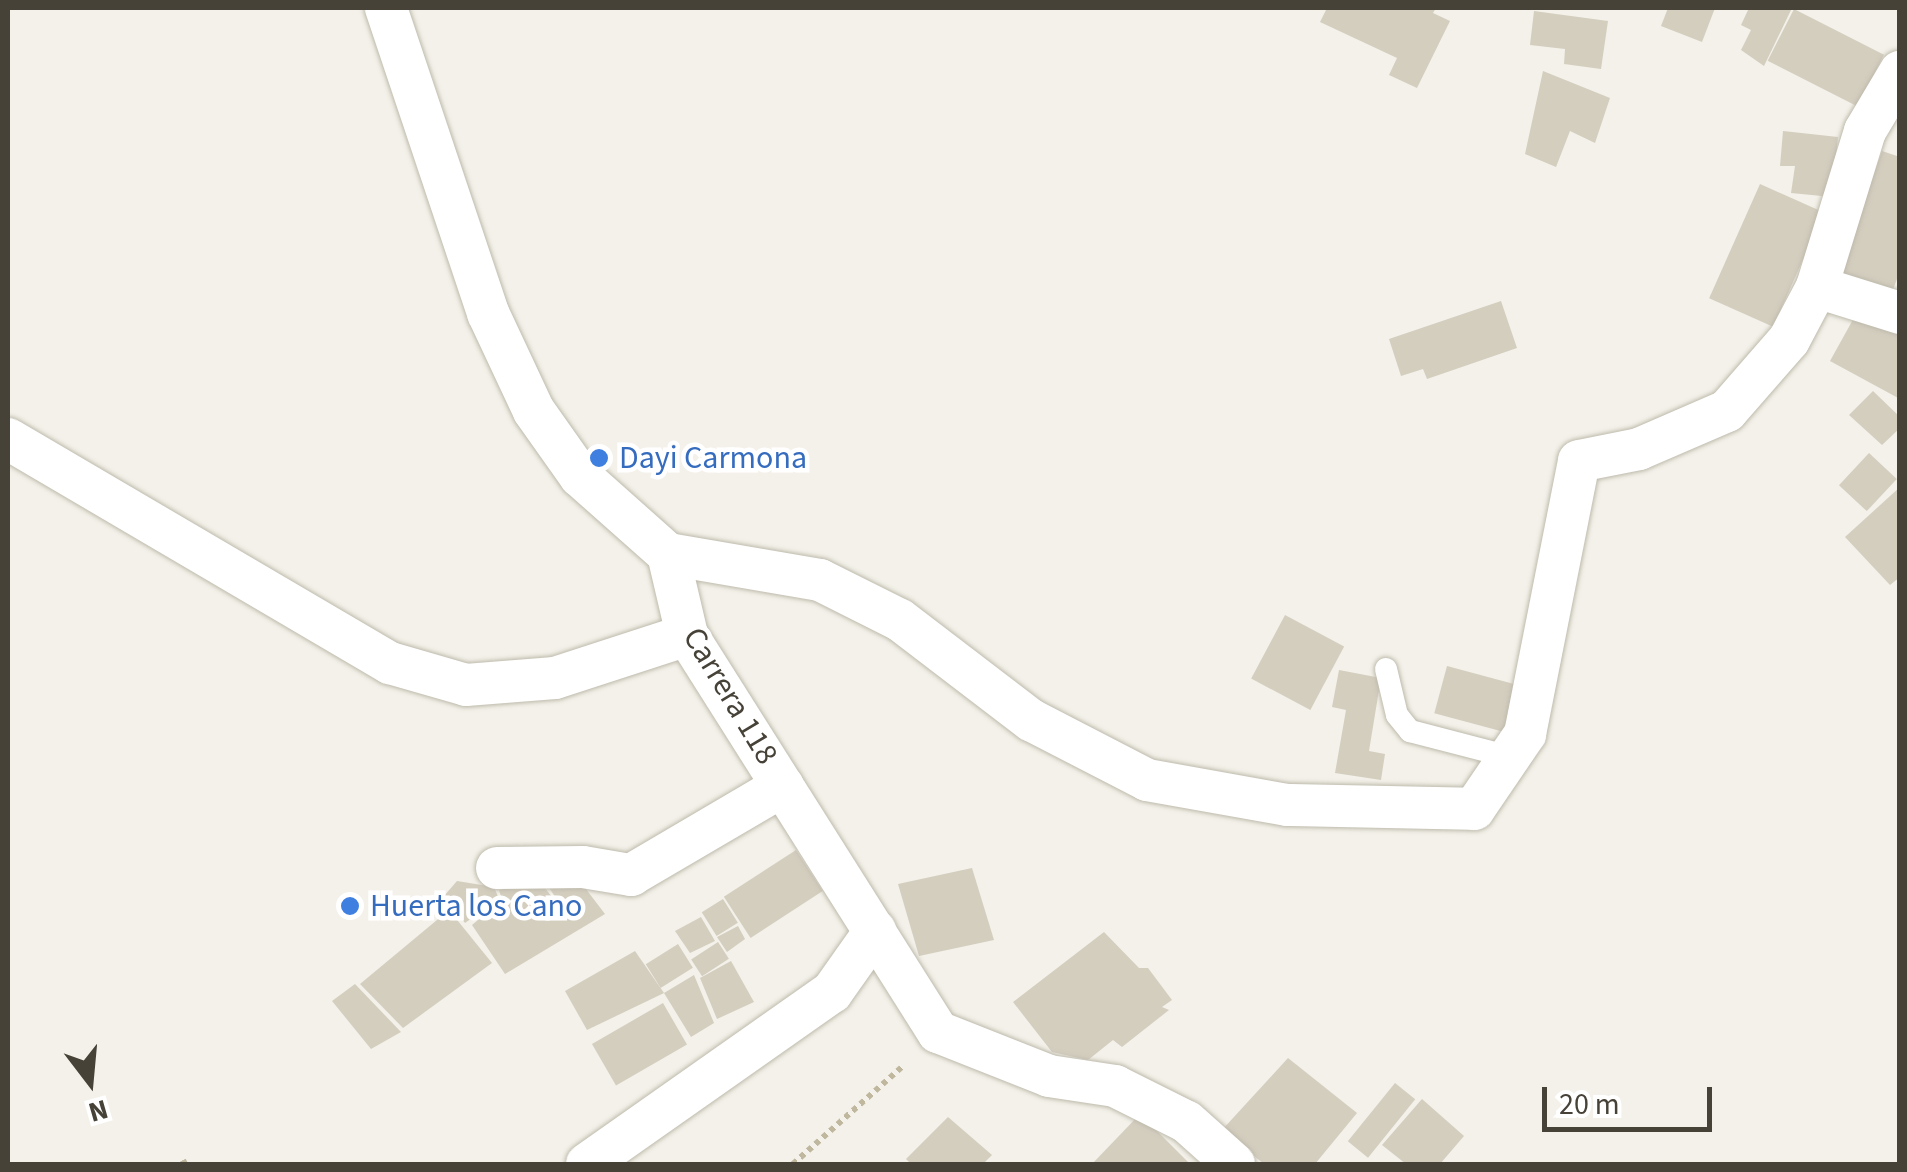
<!DOCTYPE html>
<style>
body{margin:0}
#map{position:relative;width:1907px;height:1172px;overflow:hidden;background:#f3f1e9;font-family:"Source Sans 3",sans-serif}
div>[style]{position:absolute}
.building>*{inset:0;background:#d4cebf;transform-origin:0 0}
.path>*{height:6px;margin-top:-3px;transform-origin:0;background:repeating-linear-gradient(90deg,#bfb79e 0 5px,transparent 0 10px)}
.roads{filter:drop-shadow(0 0 2px #bebaac) drop-shadow(0 0 2px #bebaac)}
.service>*{height:22px;margin:-11px;padding:0 11px;transform-origin:11px;border-radius:11px;background:#fff}
.minor>*{height:42px;margin:-21px;padding:0 21px;transform-origin:21px;border-radius:21px;background:#fff}
.dots>*{width:28px;height:28px;translate:-50% -50%;box-sizing:border-box;border:5px solid #fff;border-radius:50%}
span{translate:-50% -50%;white-space:nowrap;text-align:center;line-height:1.15;-webkit-text-stroke:9px #fff;paint-order:stroke}
.shop-label{font-size:32px;color:#366cbe}
.left{translate:0 -50%;text-align:left}
.street-label{font-size:32px;color:#464238}
.frame{position:absolute;inset:0;border:10px solid #464238;pointer-events:none}
.north{position:absolute;left:40px;top:1032px;width:100px;height:100px;-webkit-text-stroke:8px #fff;paint-order:stroke;rotate:164deg;font-size:28px;font-weight:700;line-height:40px;text-align:center;color:#464238}
.north::after{content:'';display:block;margin:auto;width:35px;height:45px;background:#464238;clip-path:polygon(50% 0,100% 100%,50% 72%,0 100%)}
.scale{position:absolute;left:1542px;top:1087px;width:170px;height:45px;box-sizing:border-box;border:5px solid #464238;border-top:0;padding-left:12px;font-size:30px;line-height:35px;white-space:nowrap;color:#464238;-webkit-text-stroke:8px #fff;paint-order:stroke}
</style>
<div id="map">
<div class="building">
<i style="clip-path:polygon(1327px 8px,1436px 8px,1433px 13px,1450px 21px,1417px 88px,1389px 75px,1397px 58px,1320px 22px)"></i>
<i style="clip-path:polygon(1668px 8px,1715px 8px,1702px 42px,1661px 26px)"></i>
<i style="clip-path:polygon(1749px 8px,1792px 8px,1764px 66px,1741px 50px,1751px 30px,1741px 25px)"></i>
<i style="left:1794px;top:9px;width:101px;height:58px;rotate:27deg"></i>
<i style="clip-path:polygon(1534px 11px,1608px 21px,1601px 69px,1564px 64px,1565px 49px,1530px 45px)"></i>
<i style="clip-path:polygon(1543px 71px,1610px 98px,1595px 143px,1570px 131px,1556px 167px,1525px 154px)"></i>
<i style="clip-path:polygon(1783px 131px,1838px 137px,1832px 197px,1791px 193px,1795px 166px,1780px 166px)"></i>
<i style="clip-path:polygon(1882px 151px,1900px 157px,1900px 271px,1891px 295px,1838px 276px)"></i>
<i style="left:1760px;top:184px;width:70px;height:125px;rotate:24deg"></i>
<i style="clip-path:polygon(1501px 301px,1517px 348px,1427px 379px,1423px 369px,1401px 376px,1389px 339px)"></i>
<i style="clip-path:polygon(1860px 307px,1900px 329px,1900px 399px,1830px 361px)"></i>
<i style="clip-path:polygon(1873px 391px,1900px 417px,1900px 428px,1882px 445px,1849px 415px)"></i>
<i style="left:1869px;top:453px;width:38px;height:44px;rotate:43deg"></i>
<i style="clip-path:polygon(1900px 487px,1900px 577px,1890px 585px,1845px 537px)"></i>
<i style="left:1285px;top:615px;width:67px;height:72px;rotate:28deg"></i>
<i style="left:1447px;top:666px;width:83px;height:49px;rotate:15deg"></i>
<i style="clip-path:polygon(1339px 670px,1381px 678px,1369px 751px,1385px 754px,1381px 780px,1335px 773px,1346px 710px,1332px 707px)"></i>
<i style="left:796px;top:850px;width:49px;height:86px;rotate:57deg"></i>
<i style="clip-path:polygon(972px 868px,994px 940px,919px 956px,898px 884px)"></i>
<i style="clip-path:polygon(576px 876px,605px 914px,505px 974px,472px 925px,502px 900px,499px 890px,540px 882px,569px 918px,546px 883px)"></i>
<i style="clip-path:polygon(457px 881px,494px 887px,499px 899px,465px 923px,444px 896px)"></i>
<i style="left:723px;top:899px;width:28px;height:25px;rotate:58deg"></i>
<i style="clip-path:polygon(449px 910px,492px 963px,403px 1028px,360px 984px)"></i>
<i style="clip-path:polygon(701px 917px,715px 941px,690px 953px,675px 931px)"></i>
<i style="clip-path:polygon(738px 926px,745px 939px,727px 952px,717px 937px)"></i>
<i style="clip-path:polygon(1104px 932px,1139px 968px,1148px 968px,1172px 1000px,1162px 1007px,1169px 1010px,1122px 1047px,1113px 1040px,1088px 1060px,1052px 1052px,1013px 1002px)"></i>
<i style="left:718px;top:942px;width:20px;height:32px;rotate:57deg"></i>
<i style="left:678px;top:944px;width:28px;height:38px;rotate:58deg"></i>
<i style="clip-path:polygon(635px 951px,664px 993px,587px 1030px,565px 991px)"></i>
<i style="clip-path:polygon(731px 961px,754px 1002px,717px 1019px,700px 978px)"></i>
<i style="clip-path:polygon(694px 975px,714px 1023px,691px 1037px,664px 993px)"></i>
<i style="clip-path:polygon(355px 984px,401px 1032px,371px 1049px,332px 1001px)"></i>
<i style="left:663px;top:1003px;width:48px;height:82px;rotate:60deg"></i>
<i style="clip-path:polygon(1288px 1058px,1357px 1113px,1315px 1164px,1264px 1164px,1222px 1130px)"></i>
<i style="left:1395px;top:1083px;width:26px;height:75px;rotate:39deg"></i>
<i style="clip-path:polygon(1422px 1099px,1464px 1136px,1440px 1164px,1406px 1164px,1382px 1145px)"></i>
<i style="clip-path:polygon(1140px 1114px,1190px 1164px,1092px 1164px)"></i>
<i style="clip-path:polygon(948px 1117px,992px 1155px,983px 1164px,911px 1164px,906px 1159px)"></i>
</div>
<div class="path">
<i style="left:183px;top:1160px;width:4px;rotate:63deg"></i>
<i style="left:793px;top:1164px;width:149px;rotate:-41.7deg"></i>
</div>
<div class="roads">
<div class="service">
<i style="left:1386px;top:669px;width:47px;rotate:76.6deg"></i>
<i style="left:1397px;top:715px;width:21px;rotate:51deg"></i>
<i style="left:1410px;top:731px;width:103px;rotate:14.6deg"></i>
</div>
<div class="minor">
<i style="left:386px;top:8px;width:322px;rotate:71.5deg"></i>
<i style="left:488px;top:313px;width:108px;rotate:64.9deg"></i>
<i style="left:534px;top:411px;width:80px;rotate:54.7deg"></i>
<i style="left:580px;top:476px;width:118px;rotate:41.6deg"></i>
<i style="left:668px;top:554px;width:83px;rotate:76.8deg"></i>
<i style="left:687px;top:635px;width:470px;rotate:57.7deg"></i>
<i style="left:938px;top:1032px;width:119px;rotate:21.6deg"></i>
<i style="left:1049px;top:1076px;width:67px;rotate:8.6deg"></i>
<i style="left:1115px;top:1086px;width:80px;rotate:26.6deg"></i>
<i style="left:1187px;top:1122px;width:63px;rotate:41.8deg"></i>
<i style="left:1817px;top:287px;width:87px;rotate:17.4deg"></i>
<i style="left:8px;top:439px;width:443px;rotate:30.4deg"></i>
<i style="left:390px;top:663px;width:79px;rotate:16.1deg"></i>
<i style="left:466px;top:685px;width:89px;rotate:-4.5deg"></i>
<i style="left:555px;top:678px;width:139px;rotate:-18deg"></i>
<i style="left:668px;top:554px;width:154px;rotate:9.7deg"></i>
<i style="left:820px;top:580px;width:89px;rotate:26.6deg"></i>
<i style="left:900px;top:620px;width:165px;rotate:37.4deg"></i>
<i style="left:1031px;top:720px;width:131px;rotate:27.3deg"></i>
<i style="left:1147px;top:780px;width:143px;rotate:10.1deg"></i>
<i style="left:1288px;top:805px;width:186px;rotate:1.2deg"></i>
<i style="left:1474px;top:809px;width:91px;rotate:-55.8deg"></i>
<i style="left:1525px;top:734px;width:278px;rotate:-78.8deg"></i>
<i style="left:1579px;top:461px;width:61px;rotate:-11.3deg"></i>
<i style="left:1639px;top:449px;width:96px;rotate:-23.4deg"></i>
<i style="left:1727px;top:411px;width:94px;rotate:-48.9deg"></i>
<i style="left:1789px;top:340px;width:60px;rotate:-62.2deg"></i>
<i style="left:1817px;top:287px;width:163px;rotate:-72.9deg"></i>
<i style="left:1865px;top:131px;width:69px;rotate:-59.3deg"></i>
<i style="left:497px;top:868px;width:86px;rotate:-0.7deg"></i>
<i style="left:583px;top:867px;width:49px;rotate:9.5deg"></i>
<i style="left:631px;top:875px;width:176px;rotate:-30.4deg"></i>
<i style="left:587px;top:1164px;width:299px;rotate:-35.1deg"></i>
<i style="left:832px;top:992px;width:75px;rotate:-54.8deg"></i>
</div>
</div>
<div class="dots">
<i style="left:599px;top:458px;background:#3f7fe0"></i>
<i style="left:350px;top:906px;background:#3f7fe0"></i>
</div>
<div class="shop-label">
<span class="left" style="left:619px;top:458px">Dayi Carmona</span>
<span class="left" style="left:370px;top:906px">Huerta los Cano</span>
</div>
<div class="street-label">
<span style="left:730px;top:696px;rotate:59deg">Carrera 118</span>
</div>
<div class="frame"></div>
<div class="north">N</div>
<div class="scale">20 m</div>
</div>
